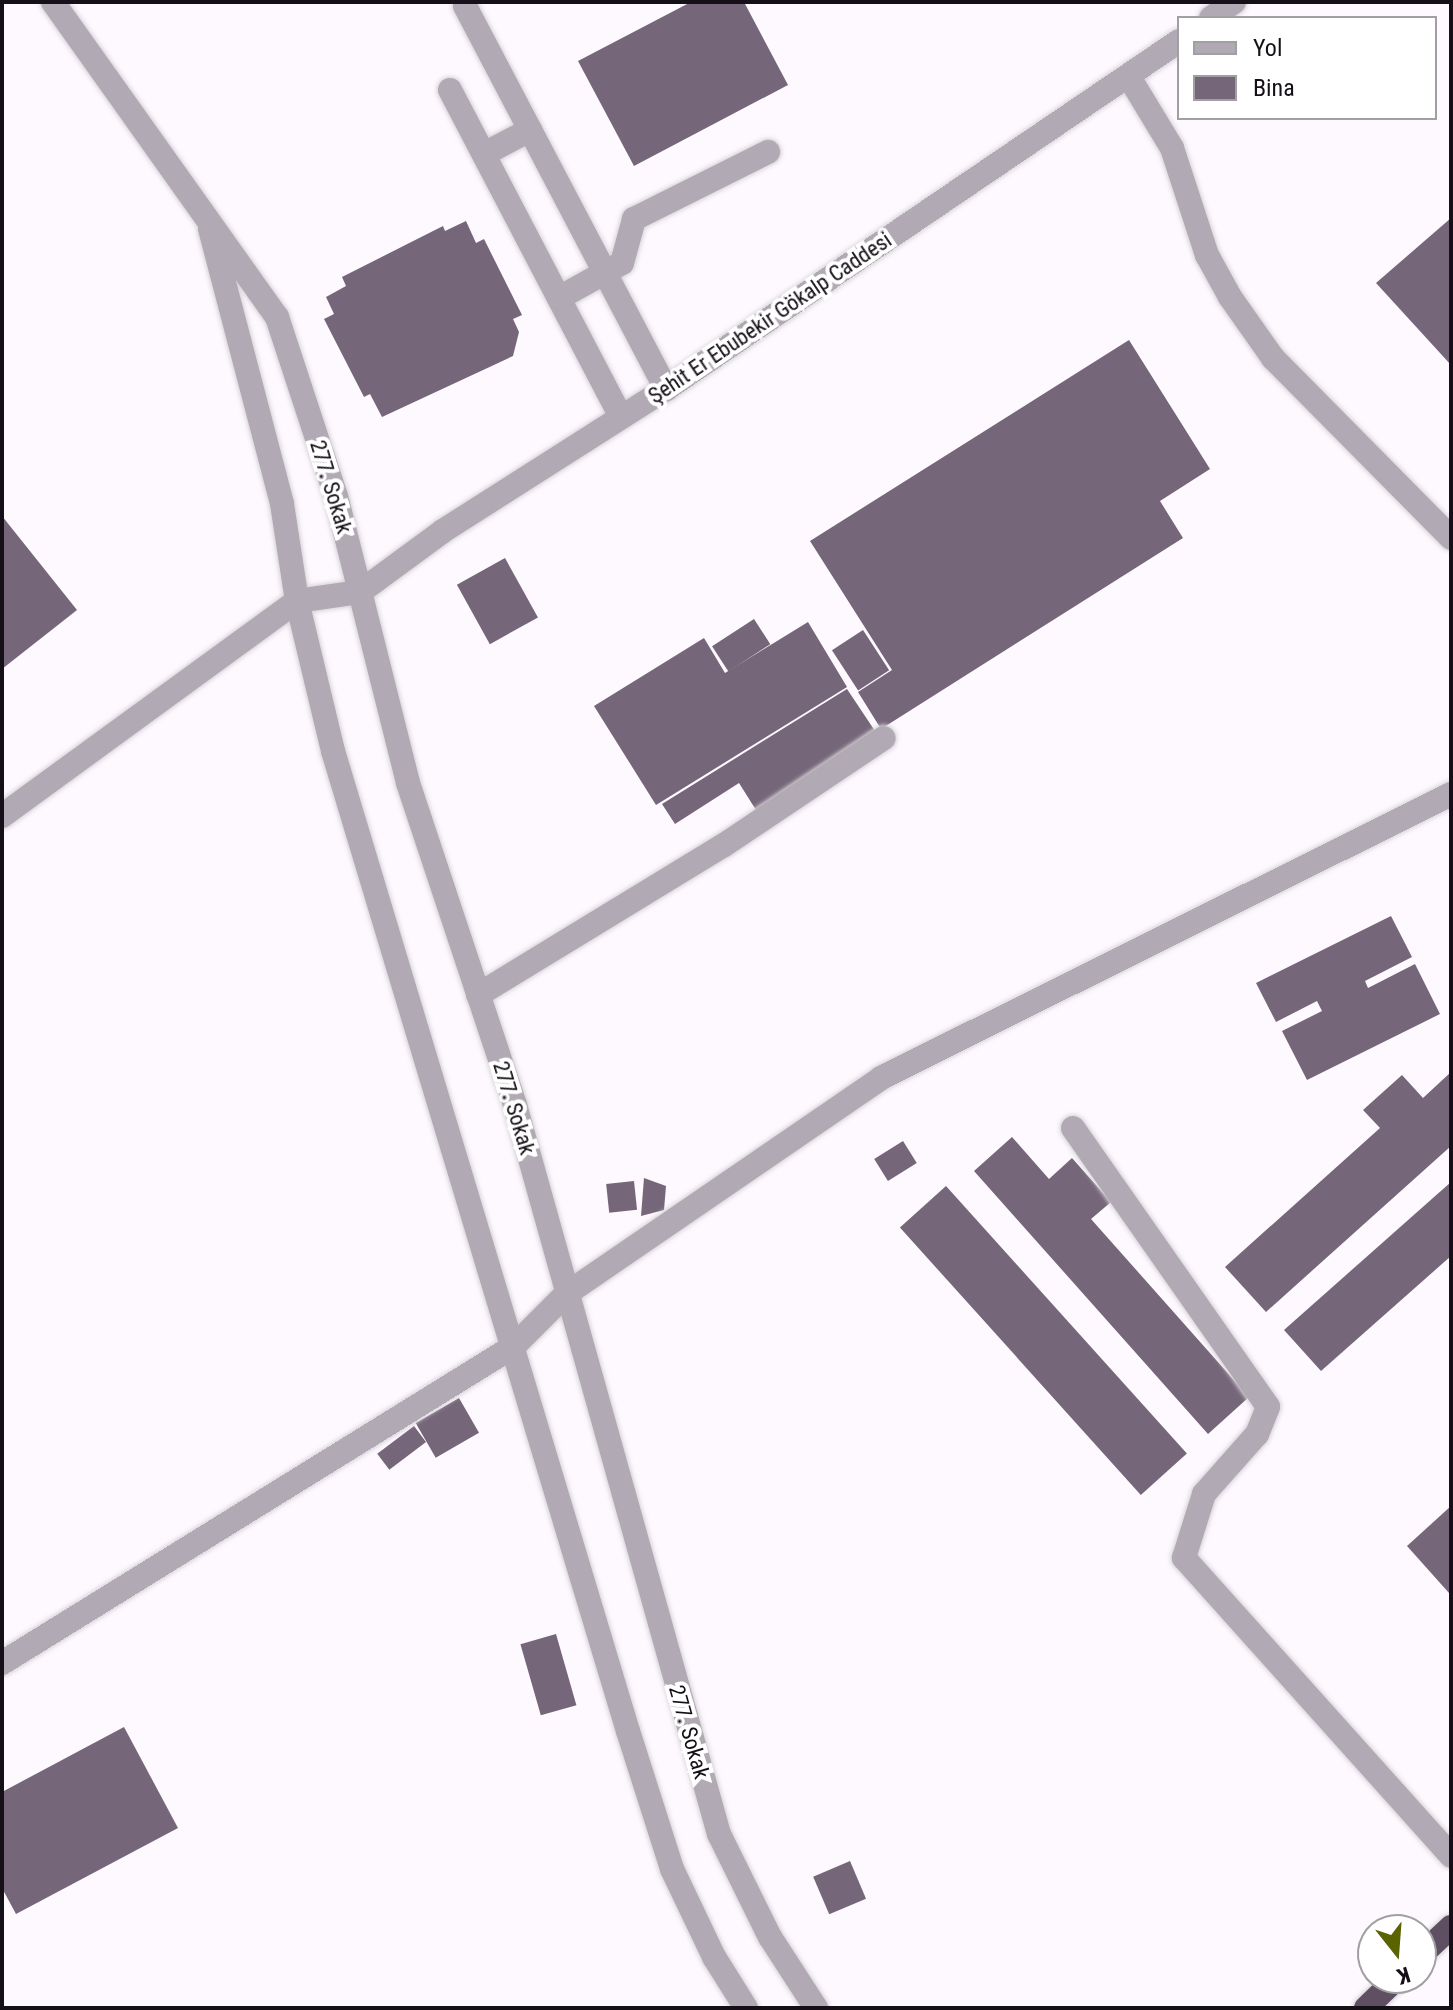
<!DOCTYPE html>
<meta charset="utf-8">
<style>
body{margin:0}
#map{position:relative;width:1453px;height:2010px;overflow:hidden;background:#fdf9fe;font-family:"Roboto Condensed",sans-serif}
div>[style]{position:absolute}
.building>*{inset:0;background:#756679;transform-origin:0 0}
.roads{filter:drop-shadow(0 0 2px #d8d4d9) drop-shadow(0 0 2px #d8d4d9)}
.minor>*{height:24px;margin:-12px;padding:0 12px;transform-origin:12px;border-radius:12px;background:#b1a9b3}
.highway>*{height:24px;margin:-12px;padding:0 12px;transform-origin:12px;border-radius:12px;background:#5e4f62}
span{translate:-50% -50%;white-space:nowrap;text-align:center;line-height:1.15;-webkit-text-stroke:8px #fff;paint-order:stroke}
.street-label{font-size:22px;color:#150f17}
.frame{position:absolute;inset:0;border:4px solid #150f17;pointer-events:none}
.legend{position:absolute;left:1177px;top:16px;width:260px;height:104px;box-sizing:border-box;background:#fff;border:2px solid #a19fa2;margin:0;padding:10px 14px;list-style:none;font-size:24px;color:#150f17}
.legend li{display:flex;align-items:center;gap:16px;height:40px}
.legend b{width:40px;border:2px solid #a19fa2}
.north{position:absolute;left:1357px;top:1914px;width:80px;height:80px;box-sizing:border-box;background:#fff;border:2px solid #a19fa2;border-radius:50%;rotate:163deg;font-size:22px;font-weight:700;line-height:32px;text-align:center;color:#150f17}
.north::after{content:'';display:block;margin:auto;width:28px;height:36px;background:#5b6200;clip-path:polygon(50% 0,100% 100%,50% 72%,0 100%)}
</style>
<div id="map">
<div class="building">
<i style="clip-path:polygon(691px 2px,744px 2px,788px 85px,634px 166px,578px 61px)"></i>
<i style="clip-path:polygon(1451px 218px,1451px 365px,1376px 283px)"></i>
<i style="clip-path:polygon(466px 221px,476px 243px,484px 239px,522px 315px,513px 319px,519px 332px,513px 356px,382px 417px,370px 394px,364px 397px,324px 319px,334px 314px,326px 297px,346px 286px,342px 277px,443px 226px,445px 231px)"></i>
<i style="clip-path:polygon(1129px 340px,1210px 469px,1160px 501px,1183px 538px,881px 729px,858px 692px,892px 670px,810px 541px)"></i>
<i style="clip-path:polygon(2px 516px,77px 610px,2px 669px)"></i>
<i style="left:505px;top:558px;width:68px;height:55px;rotate:61deg"></i>
<i style="left:754px;top:619px;width:30px;height:50px;rotate:57deg"></i>
<i style="clip-path:polygon(808px 622px,847px 687px,656px 805px,594px 706px,704px 638px,725px 673px)"></i>
<i style="left:863px;top:630px;width:48px;height:37px;rotate:57deg"></i>
<i style="clip-path:polygon(847px 689px,877px 734px,756px 810px,739px 783px,675px 824px,662px 804px)"></i>
<i style="clip-path:polygon(1391px 916px,1412px 957px,1365px 981px,1368px 988px,1415px 964px,1440px 1014px,1307px 1080px,1282px 1031px,1322px 1011px,1317px 1001px,1276px 1022px,1256px 983px)"></i>
<i style="clip-path:polygon(1451px 1072px,1451px 1146px,1266px 1312px,1225px 1267px,1380px 1128px,1363px 1110px,1402px 1075px,1423px 1098px)"></i>
<i style="clip-path:polygon(1012px 1137px,1049px 1179px,1072px 1158px,1111px 1202px,1091px 1219px,1249px 1397px,1208px 1434px,974px 1171px)"></i>
<i style="left:903px;top:1141px;width:26px;height:34px;rotate:58deg"></i>
<i style="clip-path:polygon(644px 1178px,666px 1186px,664px 1210px,641px 1216px)"></i>
<i style="left:634px;top:1181px;width:29px;height:28px;rotate:84deg"></i>
<i style="clip-path:polygon(1451px 1182px,1451px 1256px,1321px 1371px,1284px 1330px)"></i>
<i style="left:946px;top:1186px;width:360px;height:62px;rotate:48deg"></i>
<i style="left:459px;top:1398px;width:40px;height:50px;rotate:60deg"></i>
<i style="left:414px;top:1426px;width:20px;height:46px;rotate:53deg"></i>
<i style="clip-path:polygon(1451px 1506px,1451px 1591px,1449px 1593px,1407px 1546px)"></i>
<i style="left:556px;top:1634px;width:74px;height:37px;rotate:74deg"></i>
<i style="clip-path:polygon(124px 1727px,178px 1828px,16px 1914px,2px 1888px,2px 1792px)"></i>
<i style="left:850px;top:1861px;width:41px;height:40px;rotate:67deg"></i>
</div>
<div class="roads">
<div class="minor">
<i style="left:53px;top:2px;width:387px;rotate:54.6deg"></i>
<i style="left:277px;top:317px;width:188px;rotate:71.8deg"></i>
<i style="left:336px;top:496px;width:296px;rotate:75.9deg"></i>
<i style="left:408px;top:783px;width:339px;rotate:71.6deg"></i>
<i style="left:515px;top:1105px;width:757px;rotate:74.37deg"></i>
<i style="left:719px;top:1834px;width:115px;rotate:63.7deg"></i>
<i style="left:770px;top:1937px;width:85px;rotate:57.1deg"></i>
<i style="left:465px;top:6px;width:433px;rotate:62.3deg"></i>
<i style="left:1211px;top:18px;width:28px;rotate:-35deg"></i>
<i style="left:1129px;top:77px;width:83px;rotate:58.8deg"></i>
<i style="left:1172px;top:148px;width:113px;rotate:71.9deg"></i>
<i style="left:1207px;top:255px;width:48px;rotate:61.3deg"></i>
<i style="left:1230px;top:297px;width:75px;rotate:54.8deg"></i>
<i style="left:1273px;top:358px;width:253px;rotate:45.3deg"></i>
<i style="left:450px;top:90px;width:369px;rotate:62.4deg"></i>
<i style="left:484px;top:154px;width:52px;rotate:-27.6deg"></i>
<i style="left:210px;top:229px;width:284px;rotate:75.3deg"></i>
<i style="left:282px;top:504px;width:98px;rotate:81.2deg"></i>
<i style="left:297px;top:601px;width:154px;rotate:76.5deg"></i>
<i style="left:333px;top:751px;width:1023px;rotate:73.25deg"></i>
<i style="left:628px;top:1731px;width:145px;rotate:72.3deg"></i>
<i style="left:672px;top:1869px;width:98px;rotate:64.5deg"></i>
<i style="left:714px;top:1957px;width:60px;rotate:57.9deg"></i>
<i style="left:559px;top:298px;width:72px;rotate:-29.1deg"></i>
<i style="left:622px;top:263px;width:46px;rotate:-74.7deg"></i>
<i style="left:634px;top:219px;width:150px;rotate:-26.6deg"></i>
<i style="left:2px;top:816px;width:365px;rotate:-36.1deg"></i>
<i style="left:297px;top:601px;width:64px;rotate:-8.1deg"></i>
<i style="left:360px;top:592px;width:103px;rotate:-36.3deg"></i>
<i style="left:443px;top:531px;width:264px;rotate:-32.5deg"></i>
<i style="left:666px;top:389px;width:620px;rotate:-34.15deg"></i>
<i style="left:478px;top:995px;width:288px;rotate:-31.4deg"></i>
<i style="left:724px;top:845px;width:192px;rotate:-33.8deg"></i>
<i style="left:1073px;top:1128px;width:340px;rotate:55deg"></i>
<i style="left:1268px;top:1407px;width:29px;rotate:112deg"></i>
<i style="left:1257px;top:1434px;width:80px;rotate:131.5deg"></i>
<i style="left:1204px;top:1494px;width:67px;rotate:107.4deg"></i>
<i style="left:1184px;top:1558px;width:400px;rotate:48.1deg"></i>
<i style="left:2px;top:1663px;width:602px;rotate:-31.76deg"></i>
<i style="left:514px;top:1346px;width:74px;rotate:-45deg"></i>
<i style="left:566px;top:1294px;width:382px;rotate:-34.4deg"></i>
<i style="left:881px;top:1078px;width:637px;rotate:-26.48deg"></i>
</div>
<div class="highway">
<i style="left:1421px;top:1955px;width:41px;rotate:-43deg"></i>
<i style="left:1366px;top:2008px;width:43px;rotate:-44.1deg"></i>
</div>
</div>
<div class="street-label">
<span style="left:770px;top:318px;rotate:-34deg">Şehit Er Ebubekir Gökalp Caddesi</span>
<span style="left:331px;top:487px;rotate:73deg">277. Sokak</span>
<span style="left:514px;top:1108px;rotate:73deg">277. Sokak</span>
<span style="left:689px;top:1732px;rotate:74deg">277. Sokak</span>
</div>
<div class="frame"></div>
<ul class="legend">
<li><b style="height:10px;background:#b1a9b3"></b>Yol</li>
<li><b style="height:22px;background:#756679"></b>Bina</li>
</ul>
<div class="north">K</div>
</div>
